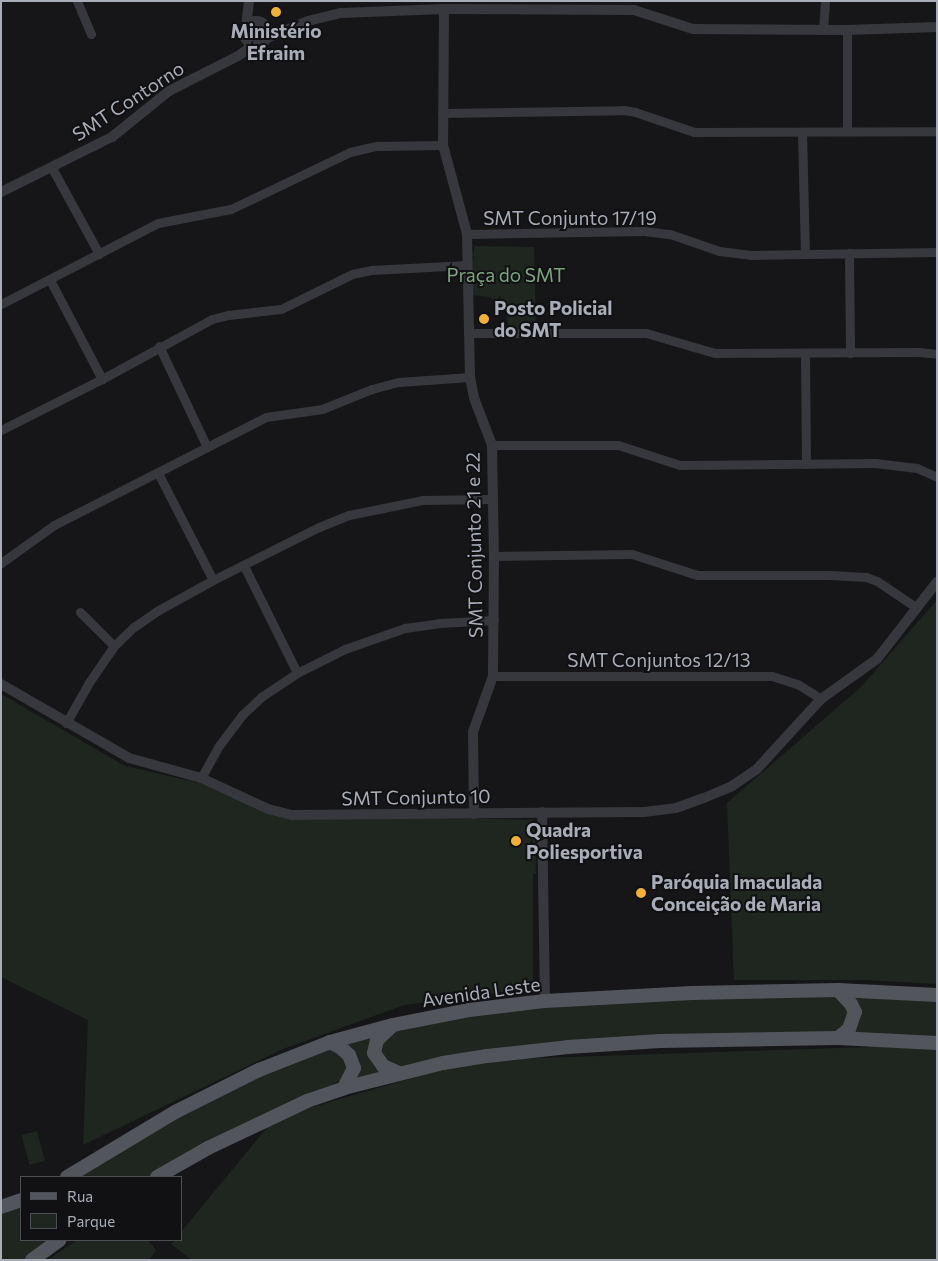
<!DOCTYPE html>
<meta charset="utf-8">
<style>
body{margin:0}
#map{position:relative;width:938px;height:1261px;overflow:hidden;background:#161618;font-family:Commissioner,sans-serif}
div>[style]{position:absolute}
.green>*{inset:0;background:#1e261f;transform-origin:0 0}
.minor>*{height:9px;margin:-4.5px;padding:0 4.5px;transform-origin:4.5px;border-radius:4.5px;background:#37383d}
.tertiary>*{height:10px;margin:-5px;padding:0 5px;transform-origin:5px;border-radius:5px;background:#37383d}
.tertiary>.ring{margin:-5px;padding:0;box-sizing:content-box;background:none;border:10px solid #37383d;border-radius:50%}
.primary>*{height:14px;margin:-7px;padding:0 7px;transform-origin:7px;border-radius:7px;background:#53555c}
.dots>*{width:14px;height:14px;translate:-50% -50%;box-sizing:border-box;border:2px solid #111113;border-radius:50%}
span{translate:-50% -50%;white-space:nowrap;text-align:center;line-height:1.15;-webkit-text-stroke:4px #111113;paint-order:stroke}
.poi-label{font-size:19px;color:#a8adb8;font-weight:700}
.left{translate:0 -50%;text-align:left}
.street-label{font-size:19px;color:#a8adb8}
.park-label{font-size:19px;color:#7fa381}
.frame{position:absolute;inset:0;border:2px solid #a8adb8;pointer-events:none}
.legend{position:absolute;left:20px;top:1176px;width:162px;height:65px;box-sizing:border-box;background:#111113;border:1px solid #4d4f55;margin:0;padding:6px 9px;list-style:none;font-size:15px;color:#a8adb8}
.legend li{display:flex;align-items:center;gap:10px;height:25px}
.legend b{width:25px;border:1px solid #4d4f55}
</style>
<div id="map">
<div class="green">
<i style="clip-path:polygon(474px 246px,534px 247px,536px 331px,510px 331px,505px 309px,498px 302px,489px 297px,472px 295px)"></i>
<i style="clip-path:polygon(937px 600px,937px 984px,866px 980px,734px 980px,727px 803px,861px 687px)"></i>
<i style="clip-path:polygon(1px 694px,125px 766px,199px 783px,265px 813px,533px 820px,533px 829px,535px 830px,536px 874px,533px 874px,533px 988px,404px 1005px,283px 1049px,83px 1145px,88px 1020px,1px 977px)"></i>
<i style="clip-path:polygon(840px 991px,853px 1018px,834px 1033px,559px 1043px,332px 1088px,346px 1079px,353px 1067px,343px 1044px,392px 1026px,544px 1006px)"></i>
<i style="clip-path:polygon(850px 996px,937px 1000px,937px 1038px,836px 1033px,846px 1028px)"></i>
<i style="clip-path:polygon(930px 1045px,937px 1047px,937px 1260px,192px 1260px,171px 1244px,175px 1240px,181px 1240px,181px 1232px,275px 1118px,474px 1060px)"></i>
<i style="clip-path:polygon(325px 1048px,351px 1054px,345px 1078px,155px 1177px,58px 1177px,257px 1077px)"></i>
<i style="left:37px;top:1131px;width:31px;height:16px;rotate:75deg"></i>
<i style="clip-path:polygon(21px 1195px,21px 1240px,60px 1240px,30px 1260px,1px 1260px,1px 1202px)"></i>
<i style="clip-path:polygon(77px 1240px,148px 1240px,156px 1250px,149px 1260px,48px 1260px)"></i>
</div>
<div class="minor">
<i style="left:77px;top:1px;width:36px;rotate:67deg"></i>
<i style="left:823px;top:30px;width:29px;rotate:-86deg"></i>
<i style="left:847px;top:30px;width:100px;rotate:90deg"></i>
<i style="left:442px;top:113px;width:182px;rotate:-0.9deg"></i>
<i style="left:624px;top:110px;width:11px;rotate:10deg"></i>
<i style="left:635px;top:112px;width:62px;rotate:18.7deg"></i>
<i style="left:694px;top:132px;width:243px;rotate:-0.2deg"></i>
<i style="left:802px;top:132px;width:121px;rotate:88.6deg"></i>
<i style="left:52px;top:168px;width:98px;rotate:61.3deg"></i>
<i style="left:467px;top:234px;width:177px;rotate:-1deg"></i>
<i style="left:644px;top:231px;width:26px;rotate:7deg"></i>
<i style="left:670px;top:234px;width:52px;rotate:19.1deg"></i>
<i style="left:719px;top:251px;width:32px;rotate:7deg"></i>
<i style="left:751px;top:255px;width:186px;rotate:-0.9deg"></i>
<i style="left:849px;top:253px;width:100px;rotate:89.4deg"></i>
<i style="left:50px;top:280px;width:112px;rotate:62.3deg"></i>
<i style="left:1px;top:304px;width:177px;rotate:-27.3deg"></i>
<i style="left:158px;top:223px;width:74px;rotate:-10.9deg"></i>
<i style="left:231px;top:209px;width:132px;rotate:-25.6deg"></i>
<i style="left:350px;top:152px;width:28px;rotate:-13deg"></i>
<i style="left:377px;top:146px;width:66px;rotate:-0.9deg"></i>
<i style="left:468px;top:333px;width:178px"></i>
<i style="left:646px;top:333px;width:72px;rotate:16.2deg"></i>
<i style="left:715px;top:353px;width:204px;rotate:-0.3deg"></i>
<i style="left:919px;top:352px;width:18px;rotate:6deg"></i>
<i style="left:159px;top:346px;width:112px;rotate:64.6deg"></i>
<i style="left:805px;top:353px;width:111px;rotate:89.5deg"></i>
<i style="left:1px;top:430px;width:113px;rotate:-26.8deg"></i>
<i style="left:102px;top:379px;width:125px;rotate:-28.6deg"></i>
<i style="left:212px;top:319px;width:16px;rotate:-14deg"></i>
<i style="left:228px;top:315px;width:53px;rotate:-6.5deg"></i>
<i style="left:281px;top:309px;width:79px;rotate:-26.2deg"></i>
<i style="left:352px;top:274px;width:19px;rotate:-12deg"></i>
<i style="left:371px;top:270px;width:96px;rotate:-3deg"></i>
<i style="left:492px;top:445px;width:126px"></i>
<i style="left:618px;top:445px;width:65px;rotate:17.9deg"></i>
<i style="left:680px;top:465px;width:195px;rotate:-0.6deg"></i>
<i style="left:875px;top:463px;width:42px;rotate:6.8deg"></i>
<i style="left:917px;top:468px;width:22px;rotate:24deg"></i>
<i style="left:158px;top:473px;width:120px;rotate:62.8deg"></i>
<i style="left:494px;top:556px;width:138px;rotate:-0.8deg"></i>
<i style="left:632px;top:554px;width:68px;rotate:17.9deg"></i>
<i style="left:697px;top:575px;width:133px"></i>
<i style="left:830px;top:575px;width:36px;rotate:3deg"></i>
<i style="left:866px;top:577px;width:12px;rotate:20deg"></i>
<i style="left:877px;top:581px;width:48px;rotate:34deg"></i>
<i style="left:1px;top:563px;width:65px;rotate:-35.6deg"></i>
<i style="left:54px;top:525px;width:238px;rotate:-27deg"></i>
<i style="left:266px;top:417px;width:57px;rotate:-8.1deg"></i>
<i style="left:322px;top:409px;width:54px;rotate:-21.8deg"></i>
<i style="left:372px;top:389px;width:28px;rotate:-15deg"></i>
<i style="left:399px;top:382px;width:71px;rotate:-4deg"></i>
<i style="left:244px;top:566px;width:119px;rotate:63.6deg"></i>
<i style="left:80px;top:612px;width:48px;rotate:45deg"></i>
<i style="left:493px;top:676px;width:279px"></i>
<i style="left:772px;top:676px;width:28px;rotate:18deg"></i>
<i style="left:799px;top:685px;width:26px;rotate:32deg"></i>
<i style="left:66px;top:723px;width:48px;rotate:-60.3deg"></i>
<i style="left:90px;top:681px;width:42px;rotate:-55.6deg"></i>
<i style="left:114px;top:646px;width:28px;rotate:-44deg"></i>
<i style="left:134px;top:627px;width:28px;rotate:-35deg"></i>
<i style="left:157px;top:611px;width:64px;rotate:-29deg"></i>
<i style="left:213px;top:580px;width:119px;rotate:-26.6deg"></i>
<i style="left:319px;top:527px;width:32px;rotate:-22deg"></i>
<i style="left:349px;top:515px;width:76px;rotate:-11.5deg"></i>
<i style="left:423px;top:500px;width:68px;rotate:-0.8deg"></i>
<i style="left:201px;top:778px;width:35px;rotate:-61deg"></i>
<i style="left:218px;top:747px;width:40px;rotate:-53deg"></i>
<i style="left:242px;top:715px;width:26px;rotate:-43deg"></i>
<i style="left:261px;top:697px;width:43px;rotate:-33.7deg"></i>
<i style="left:297px;top:673px;width:54px;rotate:-26.6deg"></i>
<i style="left:345px;top:649px;width:64px;rotate:-19.3deg"></i>
<i style="left:405px;top:628px;width:35px;rotate:-8deg"></i>
<i style="left:440px;top:623px;width:54px;rotate:-3.2deg"></i>
</div>
<div class="tertiary">
<i style="left:444px;top:9px;width:136px;rotate:90.4deg"></i>
<i style="left:443px;top:145px;width:92px;rotate:74.9deg"></i>
<i style="left:467px;top:234px;width:143px;rotate:88.8deg"></i>
<i style="left:470px;top:377px;width:21px;rotate:79deg"></i>
<i style="left:474px;top:398px;width:50px;rotate:69deg"></i>
<i style="left:492px;top:445px;width:111px;rotate:89deg"></i>
<i style="left:494px;top:556px;width:120px;rotate:90.5deg"></i>
<i style="left:493px;top:676px;width:59px;rotate:109.7deg"></i>
<i style="left:473px;top:732px;width:82px;rotate:89.3deg"></i>
<i class="ring" style="left:244px;top:21px;width:14px;height:14px"></i>
<i style="left:246px;top:26px;width:25px;rotate:-83deg"></i>
<i style="left:267px;top:38px;width:44px;rotate:-22.5deg"></i>
<i style="left:308px;top:21px;width:34px;rotate:-14deg"></i>
<i style="left:341px;top:13px;width:103px;rotate:-2.2deg"></i>
<i style="left:444px;top:9px;width:190px;rotate:0.3deg"></i>
<i style="left:634px;top:10px;width:62px;rotate:17.9deg"></i>
<i style="left:693px;top:29px;width:154px;rotate:0.4deg"></i>
<i style="left:847px;top:30px;width:90px;rotate:-1.9deg"></i>
<i style="left:1px;top:192px;width:124px;rotate:-26.4deg"></i>
<i style="left:112px;top:137px;width:73px;rotate:-38.9deg"></i>
<i style="left:169px;top:91px;width:77px;rotate:-26.9deg"></i>
<i style="left:238px;top:56px;width:19px;rotate:-35deg"></i>
<i style="left:1px;top:684px;width:148px;rotate:30deg"></i>
<i style="left:129px;top:758px;width:75px;rotate:15.5deg"></i>
<i style="left:201px;top:778px;width:74px;rotate:24.8deg"></i>
<i style="left:268px;top:809px;width:25px;rotate:14deg"></i>
<i style="left:292px;top:815px;width:352px;rotate:-0.5deg"></i>
<i style="left:644px;top:812px;width:32px;rotate:-7deg"></i>
<i style="left:676px;top:808px;width:30px;rotate:-20deg"></i>
<i style="left:704px;top:798px;width:30px;rotate:-23deg"></i>
<i style="left:732px;top:786px;width:30px;rotate:-34deg"></i>
<i style="left:757px;top:769px;width:95px;rotate:-47.6deg"></i>
<i style="left:821px;top:699px;width:69px;rotate:-35.5deg"></i>
<i style="left:877px;top:659px;width:98px;rotate:-52.1deg"></i>
<i style="left:542px;top:812px;width:189px;rotate:89.1deg"></i>
</div>
<div class="primary">
<i style="left:391px;top:1027px;width:19px;rotate:137deg"></i>
<i style="left:377px;top:1040px;width:13px;rotate:103deg"></i>
<i style="left:374px;top:1053px;width:16px;rotate:55deg"></i>
<i style="left:383px;top:1066px;width:17px;rotate:24deg"></i>
<i style="left:838px;top:1038px;width:14px;rotate:-39deg"></i>
<i style="left:849px;top:1029px;width:18px;rotate:-71deg"></i>
<i style="left:855px;top:1012px;width:9px;rotate:-117deg"></i>
<i style="left:851px;top:1004px;width:19px;rotate:-133deg"></i>
<i style="left:330px;top:1042px;width:11px;rotate:27deg"></i>
<i style="left:340px;top:1047px;width:12px;rotate:42deg"></i>
<i style="left:349px;top:1055px;width:14px;rotate:69deg"></i>
<i style="left:354px;top:1068px;width:22px;rotate:117deg"></i>
<i style="left:67px;top:1177px;width:128px;rotate:-31deg"></i>
<i style="left:177px;top:1111px;width:92px;rotate:-26.6deg"></i>
<i style="left:259px;top:1070px;width:76px;rotate:-21.5deg"></i>
<i style="left:330px;top:1042px;width:65px;rotate:-15.1deg"></i>
<i style="left:393px;top:1025px;width:77px;rotate:-11.2deg"></i>
<i style="left:469px;top:1010px;width:77px;rotate:-6.8deg"></i>
<i style="left:545px;top:1001px;width:147px;rotate:-3.1deg"></i>
<i style="left:692px;top:993px;width:146px;rotate:-1.2deg"></i>
<i style="left:838px;top:990px;width:99px;rotate:2.9deg"></i>
<i style="left:157px;top:1177px;width:59px;rotate:-29.6deg"></i>
<i style="left:208px;top:1148px;width:110px;rotate:-25.4deg"></i>
<i style="left:307px;top:1101px;width:39px;rotate:-19deg"></i>
<i style="left:344px;top:1088px;width:102px;rotate:-14.2deg"></i>
<i style="left:443px;top:1063px;width:45px;rotate:-9deg"></i>
<i style="left:487px;top:1056px;width:81px;rotate:-6.3deg"></i>
<i style="left:568px;top:1047px;width:92px;rotate:-3.7deg"></i>
<i style="left:660px;top:1041px;width:178px;rotate:-1deg"></i>
<i style="left:838px;top:1038px;width:99px;rotate:2.9deg"></i>
<i style="left:1px;top:1207px;width:21px;rotate:-19deg"></i>
<i style="left:32px;top:1260px;width:34px;rotate:-36deg"></i>
</div>
<div class="dots">
<i style="left:276px;top:12px;background:#f2b134"></i>
<i style="left:484px;top:319px;background:#f2b134"></i>
<i style="left:516px;top:841px;background:#f2b134"></i>
<i style="left:641px;top:893px;background:#f2b134"></i>
</div>
<div class="poi-label">
<span style="left:276px;top:42px">Ministério<br>Efraim</span>
<span class="left" style="left:494px;top:319px">Posto Policial<br>do SMT</span>
<span class="left" style="left:526px;top:841px">Quadra<br>Poliesportiva</span>
<span class="left" style="left:651px;top:893px">Paróquia Imaculada<br>Conceição de Maria</span>
</div>
<div class="street-label">
<span style="left:128px;top:101px;rotate:-33deg">SMT Contorno</span>
<span style="left:570px;top:218px">SMT Conjunto 17/19</span>
<span style="left:474px;top:545px;rotate:-91deg">SMT Conjunto 21 e 22</span>
<span style="left:659px;top:660px">SMT Conjuntos 12/13</span>
<span style="left:416px;top:797px;rotate:-1deg">SMT Conjunto 10</span>
<span style="left:481px;top:992px;rotate:-8deg">Avenida Leste</span>
</div>
<div class="park-label">
<span style="left:506px;top:275px">Praça do SMT</span>
</div>
<div class="frame"></div>
<ul class="legend">
<li><b style="height:6px;background:#53555c"></b>Rua</li>
<li><b style="height:14px;background:#1e261f"></b>Parque</li>
</ul>
</div>
